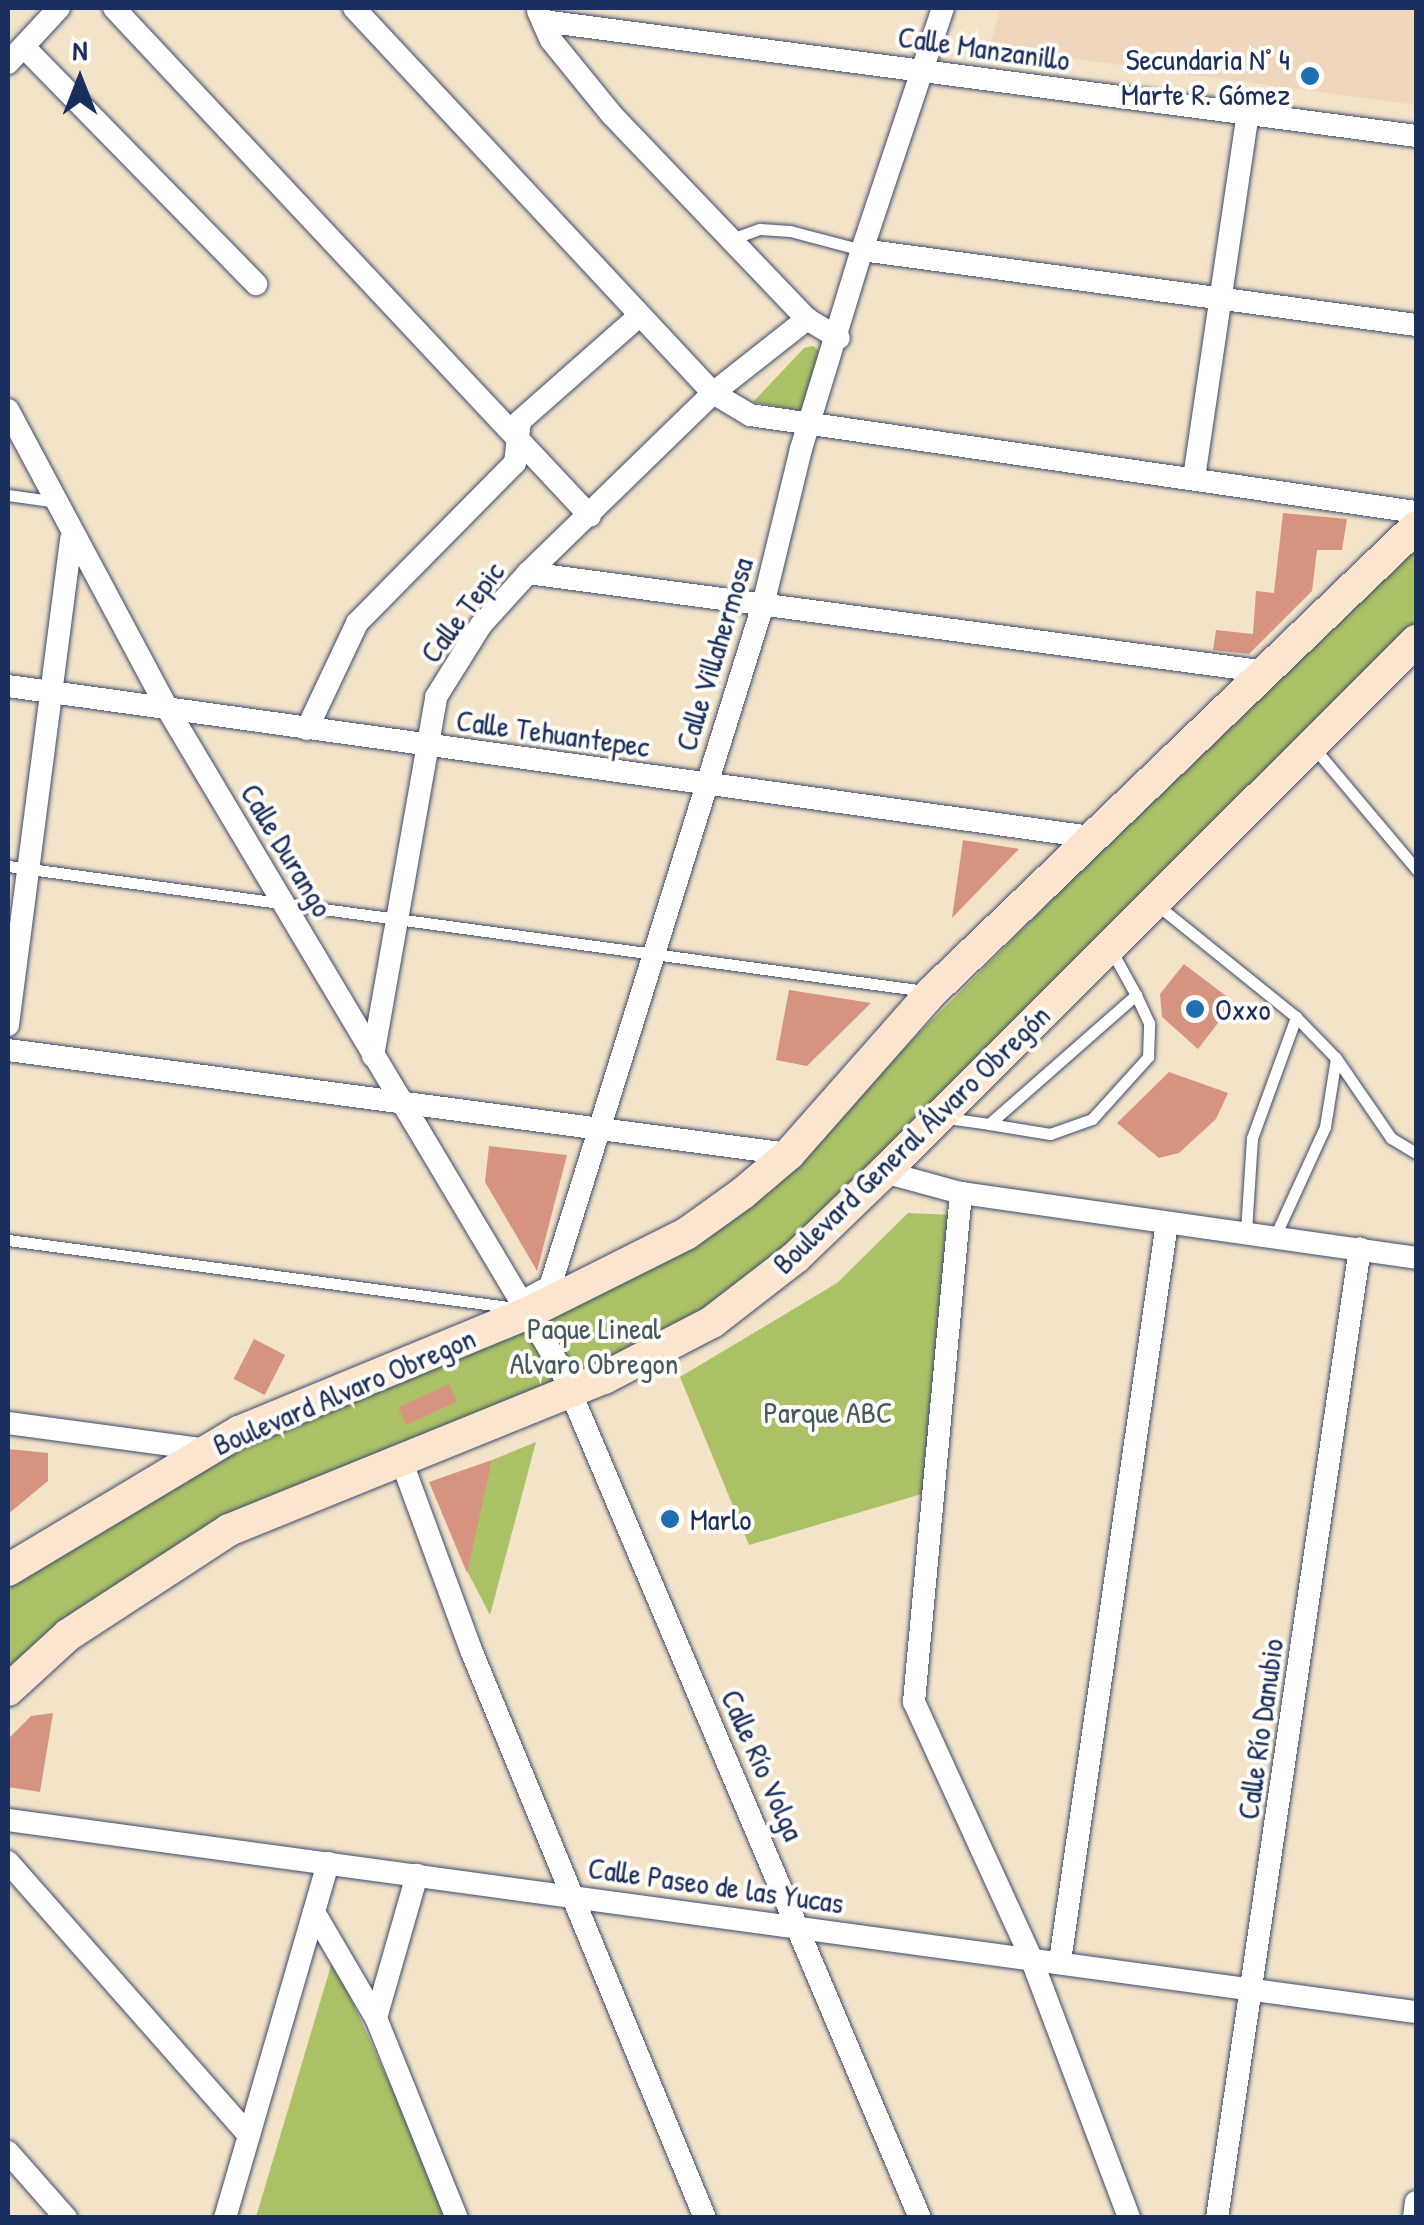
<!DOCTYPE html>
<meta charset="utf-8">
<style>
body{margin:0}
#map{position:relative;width:1424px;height:2225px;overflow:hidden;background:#f3e3c9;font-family:"Patrick Hand",sans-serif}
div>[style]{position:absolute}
.built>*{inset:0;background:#efd6bc}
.green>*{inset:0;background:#abc166}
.building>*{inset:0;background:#d6937f;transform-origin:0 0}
.roads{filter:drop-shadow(0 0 2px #3b4a6e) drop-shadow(0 0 2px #3b4a6e)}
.service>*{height:11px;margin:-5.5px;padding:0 5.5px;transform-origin:5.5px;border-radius:5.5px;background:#fff}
.minor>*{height:22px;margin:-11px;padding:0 11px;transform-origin:11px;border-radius:11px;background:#fff}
.secondary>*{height:32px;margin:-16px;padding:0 16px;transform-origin:16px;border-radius:16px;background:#fbe5cf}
.dots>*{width:28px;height:28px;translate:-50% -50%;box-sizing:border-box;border:5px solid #fdfcf7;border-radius:50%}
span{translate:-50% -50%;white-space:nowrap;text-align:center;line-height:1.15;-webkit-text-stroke:8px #fdfcf7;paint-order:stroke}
.street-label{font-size:30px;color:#1b2f5e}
.poi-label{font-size:30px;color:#1b2f5e}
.right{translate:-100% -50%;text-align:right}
.left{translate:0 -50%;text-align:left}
.park-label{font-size:30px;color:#465b60}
.frame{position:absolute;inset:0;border:10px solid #1b2f5e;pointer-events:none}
.north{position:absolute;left:30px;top:30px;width:100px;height:100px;-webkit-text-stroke:8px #fdfcf7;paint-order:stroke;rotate:0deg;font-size:28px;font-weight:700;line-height:40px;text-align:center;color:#1b2f5e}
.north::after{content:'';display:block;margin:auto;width:35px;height:45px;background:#1b2f5e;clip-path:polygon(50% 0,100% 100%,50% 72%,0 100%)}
</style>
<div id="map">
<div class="built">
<i style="clip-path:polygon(1001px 8px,1416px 8px,1416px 105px,989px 47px)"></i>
</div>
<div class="green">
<i style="clip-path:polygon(813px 346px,820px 352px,807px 412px,753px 402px,804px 348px)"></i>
<i style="clip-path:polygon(1416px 546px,1416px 653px,811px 1261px,243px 1538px,115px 1616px,8px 1709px,8px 1584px,125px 1498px,763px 1190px,1135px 816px)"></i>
<i style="clip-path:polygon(908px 1213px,952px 1215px,925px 1493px,749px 1545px,680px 1377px,837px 1283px)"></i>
<i style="clip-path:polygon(536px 1442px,490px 1615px,464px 1565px,492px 1460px)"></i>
<i style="clip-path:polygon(333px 1959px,450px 2217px,256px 2217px)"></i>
</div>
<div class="building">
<i style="clip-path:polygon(1283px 513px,1347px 519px,1342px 550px,1317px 550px,1312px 591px,1249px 654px,1213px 650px,1216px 630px,1253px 634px,1256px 591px,1274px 593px)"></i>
<i style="clip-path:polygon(963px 840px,1019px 849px,952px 918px)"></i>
<i style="clip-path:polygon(1184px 964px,1234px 1002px,1198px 1049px,1162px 1017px,1160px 994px)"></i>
<i style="clip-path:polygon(789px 990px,871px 1003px,807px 1066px,776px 1060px)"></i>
<i style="clip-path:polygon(1169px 1072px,1228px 1093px,1216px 1119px,1179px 1153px,1159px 1158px,1117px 1123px)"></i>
<i style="clip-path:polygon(489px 1146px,567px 1155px,537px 1271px,485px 1182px)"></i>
<i style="left:254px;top:1339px;width:35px;height:45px;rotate:27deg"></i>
<i style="left:449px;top:1384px;width:19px;height:56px;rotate:65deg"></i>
<i style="clip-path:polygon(8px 1449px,48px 1453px,48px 1481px,8px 1514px)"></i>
<i style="clip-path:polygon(492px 1460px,467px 1573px,429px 1482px)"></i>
<i style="clip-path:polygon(53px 1713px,40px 1792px,8px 1787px,8px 1739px,31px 1716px)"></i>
</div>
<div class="roads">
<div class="service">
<i style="left:729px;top:240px;width:33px;rotate:-20deg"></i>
<i style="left:760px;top:229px;width:30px;rotate:4deg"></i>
<i style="left:790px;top:231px;width:74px;rotate:14.8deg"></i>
<i style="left:8px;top:495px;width:50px;rotate:8deg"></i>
<i style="left:1315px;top:749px;width:157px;rotate:49.9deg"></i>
<i style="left:8px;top:866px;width:925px;rotate:7.76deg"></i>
<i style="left:1156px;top:904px;width:180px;rotate:38.9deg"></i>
<i style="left:1296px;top:1017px;width:57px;rotate:45.7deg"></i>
<i style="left:1336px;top:1058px;width:70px;rotate:99.1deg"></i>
<i style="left:1325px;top:1127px;width:118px;rotate:114.6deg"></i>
<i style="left:1336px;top:1058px;width:97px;rotate:55.5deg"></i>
<i style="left:1391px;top:1138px;width:29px;rotate:31deg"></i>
<i style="left:947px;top:1118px;width:42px;rotate:8.1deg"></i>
<i style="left:989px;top:1124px;width:196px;rotate:-41.3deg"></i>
<i style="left:1136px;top:995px;width:54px;rotate:-119deg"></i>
<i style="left:989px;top:1124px;width:62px;rotate:9.3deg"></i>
<i style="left:1050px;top:1134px;width:45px;rotate:-19.7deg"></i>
<i style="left:1092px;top:1119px;width:84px;rotate:-47.9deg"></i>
<i style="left:1148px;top:1057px;width:34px;rotate:-88deg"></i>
<i style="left:1149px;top:1023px;width:31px;rotate:-115deg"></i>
<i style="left:1246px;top:1231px;width:93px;rotate:-86.3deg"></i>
<i style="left:1252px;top:1138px;width:129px;rotate:-70deg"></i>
<i style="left:8px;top:1240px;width:504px;rotate:7.63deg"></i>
</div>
<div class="minor">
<i style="left:114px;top:8px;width:696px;rotate:46.86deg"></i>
<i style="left:354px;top:8px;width:526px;rotate:47deg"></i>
<i style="left:713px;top:393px;width:43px;rotate:30.7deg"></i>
<i style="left:750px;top:415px;width:673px;rotate:8.29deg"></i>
<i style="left:538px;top:11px;width:32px;rotate:66deg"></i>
<i style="left:551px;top:40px;width:97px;rotate:50.9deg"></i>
<i style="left:612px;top:115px;width:282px;rotate:46.3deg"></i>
<i style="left:807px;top:319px;width:37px;rotate:31deg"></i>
<i style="left:543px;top:21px;width:881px;rotate:7.5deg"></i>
<i style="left:24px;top:47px;width:332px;rotate:45.6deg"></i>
<i style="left:8px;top:63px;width:75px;rotate:-47.2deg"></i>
<i style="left:862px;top:250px;width:559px;rotate:7.71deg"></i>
<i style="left:8px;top:410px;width:338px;rotate:61.9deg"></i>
<i style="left:167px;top:708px;width:767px;rotate:59.19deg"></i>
<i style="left:560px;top:1367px;width:924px;rotate:67.07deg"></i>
<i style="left:1194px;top:478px;width:368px;rotate:-81.6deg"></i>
<i style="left:528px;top:573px;width:739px;rotate:7.63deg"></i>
<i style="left:8px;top:686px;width:1092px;rotate:7.94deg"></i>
<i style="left:307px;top:729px;width:117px;rotate:-64.7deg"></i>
<i style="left:357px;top:623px;width:225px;rotate:-45.4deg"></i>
<i style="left:515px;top:463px;width:42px;rotate:-83.2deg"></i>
<i style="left:520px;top:421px;width:159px;rotate:-41.4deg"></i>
<i style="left:8px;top:1025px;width:490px;rotate:-82.6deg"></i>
<i style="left:8px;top:1050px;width:788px;rotate:7.59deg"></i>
<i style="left:373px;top:1056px;width:364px;rotate:-80deg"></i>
<i style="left:436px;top:697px;width:85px;rotate:-58deg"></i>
<i style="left:481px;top:625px;width:70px;rotate:-47.9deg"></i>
<i style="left:528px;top:573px;width:258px;rotate:-44.2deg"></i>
<i style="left:713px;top:393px;width:120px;rotate:-38.2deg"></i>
<i style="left:884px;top:1172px;width:80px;rotate:15.3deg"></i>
<i style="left:961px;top:1193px;width:460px;rotate:8.1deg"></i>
<i style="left:961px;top:1193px;width:511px;rotate:95.28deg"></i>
<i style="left:914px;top:1702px;width:281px;rotate:65.4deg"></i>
<i style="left:1031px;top:1958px;width:278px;rotate:69.3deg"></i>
<i style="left:529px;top:1298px;width:24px;rotate:-28deg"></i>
<i style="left:550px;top:1287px;width:714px;rotate:-72.66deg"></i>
<i style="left:763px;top:605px;width:161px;rotate:-76.3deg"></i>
<i style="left:801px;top:449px;width:208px;rotate:-73deg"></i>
<i style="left:862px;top:250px;width:255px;rotate:-71.5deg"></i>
<i style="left:8px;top:1423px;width:201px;rotate:7.7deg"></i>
<i style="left:400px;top:1457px;width:206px;rotate:69.8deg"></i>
<i style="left:471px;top:1650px;width:614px;rotate:67.61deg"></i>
<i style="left:8px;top:1820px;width:1421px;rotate:7.77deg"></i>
<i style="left:8px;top:1862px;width:364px;rotate:48.6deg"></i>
<i style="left:314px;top:1912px;width:123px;rotate:59.7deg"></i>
<i style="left:376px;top:2018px;width:216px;rotate:68deg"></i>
<i style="left:1060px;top:1961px;width:746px;rotate:-81.75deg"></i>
<i style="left:376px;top:2018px;width:149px;rotate:-74deg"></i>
<i style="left:8px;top:2152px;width:88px;rotate:48.7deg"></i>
<i style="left:225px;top:2218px;width:370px;rotate:-73.8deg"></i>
<i style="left:1217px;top:2218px;width:980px;rotate:-81.61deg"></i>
<i style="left:1414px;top:2218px;width:16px;rotate:-83deg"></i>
</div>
<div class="secondary">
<i style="left:8px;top:1570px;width:269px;rotate:-30.9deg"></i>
<i style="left:239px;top:1432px;width:315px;rotate:-22.4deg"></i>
<i style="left:530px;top:1312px;width:174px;rotate:-26.6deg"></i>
<i style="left:686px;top:1234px;width:70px;rotate:-35.7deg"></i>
<i style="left:743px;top:1193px;width:60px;rotate:-40.3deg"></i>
<i style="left:789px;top:1154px;width:216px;rotate:-48.6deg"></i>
<i style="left:932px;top:992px;width:671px;rotate:-43.85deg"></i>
<i style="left:8px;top:1690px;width:81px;rotate:-42.5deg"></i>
<i style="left:68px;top:1635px;width:192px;rotate:-33.1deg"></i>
<i style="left:229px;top:1530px;width:405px;rotate:-22.1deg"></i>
<i style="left:604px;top:1378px;width:122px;rotate:-27.4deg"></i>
<i style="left:712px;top:1322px;width:106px;rotate:-37.7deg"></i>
<i style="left:796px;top:1257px;width:122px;rotate:-44deg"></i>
<i style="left:884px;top:1172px;width:752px;rotate:-44.95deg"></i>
</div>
</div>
<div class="dots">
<i style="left:1310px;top:76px;background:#1f6fb2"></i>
<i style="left:1195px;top:1009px;background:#1f6fb2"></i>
<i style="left:670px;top:1519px;background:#1f6fb2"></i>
</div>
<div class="street-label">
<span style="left:984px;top:48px;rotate:8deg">Calle Manzanillo</span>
<span style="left:462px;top:612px;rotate:-53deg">Calle Tepic</span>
<span style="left:714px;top:654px;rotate:-73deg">Calle Villahermosa</span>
<span style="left:553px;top:733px;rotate:8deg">Calle Tehuantepec</span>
<span style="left:287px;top:850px;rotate:59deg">Calle Durango</span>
<span style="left:911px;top:1139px;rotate:-44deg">Boulevard General Álvaro Obregón</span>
<span style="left:344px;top:1391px;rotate:-23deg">Boulevard Alvaro Obregon</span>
<span style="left:1260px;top:1729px;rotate:-82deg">Calle Río Danubio</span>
<span style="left:763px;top:1765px;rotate:66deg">Calle Río Volga</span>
<span style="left:716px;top:1885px;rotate:8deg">Calle Paseo de las Yucas</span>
</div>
<div class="poi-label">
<span class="right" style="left:1290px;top:76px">Secundaria N° 4<br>Marte R. Gómez</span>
<span class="left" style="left:1215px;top:1009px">Oxxo</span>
<span class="left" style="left:690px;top:1519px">Marlo</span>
</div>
<div class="park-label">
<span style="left:594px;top:1345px">Paque Lineal<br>Alvaro Obregon</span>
<span style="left:828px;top:1412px">Parque ABC</span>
</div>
<div class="frame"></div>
<div class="north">N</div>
</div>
